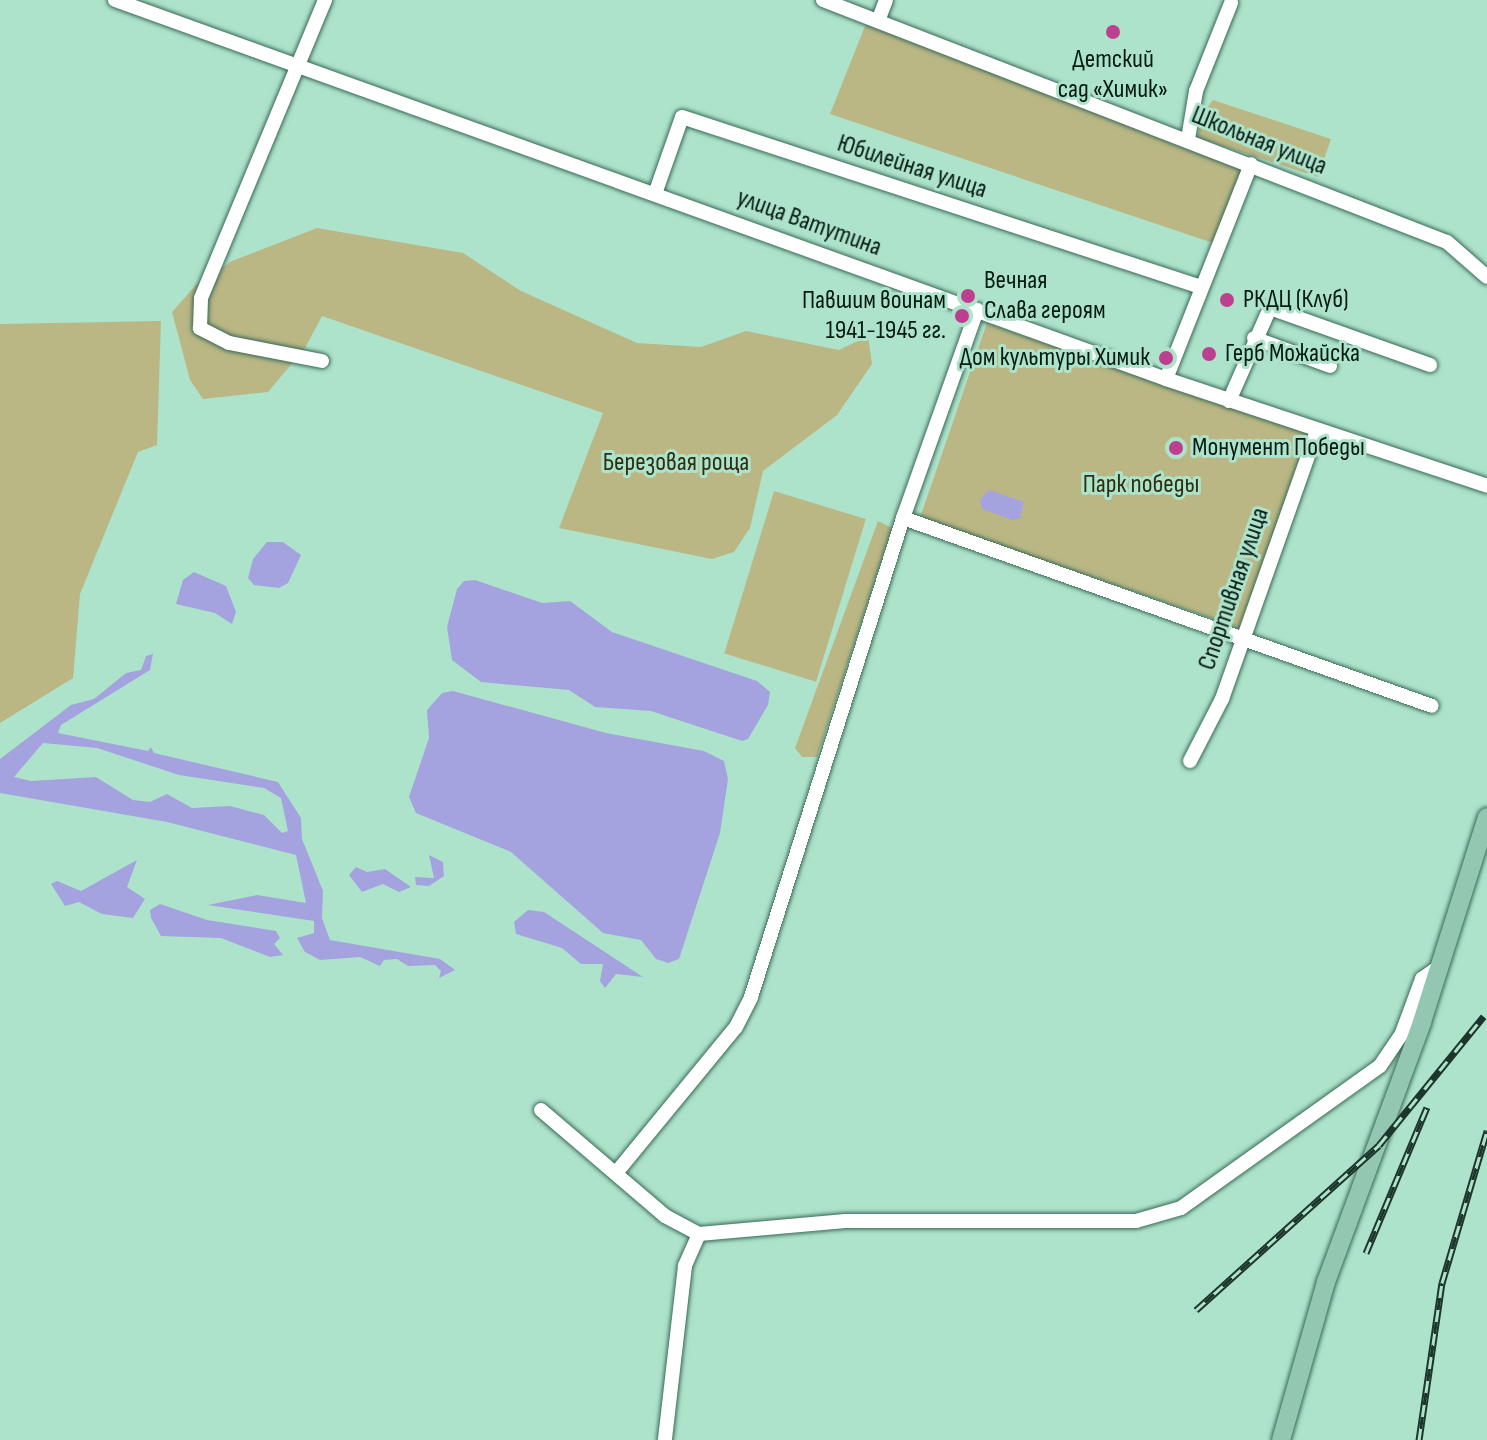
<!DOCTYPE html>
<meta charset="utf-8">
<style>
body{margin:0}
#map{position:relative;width:1487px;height:1440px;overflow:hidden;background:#aee3cb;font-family:"Sofia Sans Condensed",sans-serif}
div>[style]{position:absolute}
.green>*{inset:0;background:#bab785;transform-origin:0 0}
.water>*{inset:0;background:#a4a3df}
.roads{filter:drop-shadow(0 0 2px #396a56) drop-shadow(0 0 2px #396a56)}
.minor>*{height:14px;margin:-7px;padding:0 7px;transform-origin:7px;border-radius:7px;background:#fff}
.major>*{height:18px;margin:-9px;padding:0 9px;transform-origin:9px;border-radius:9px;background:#94c7b2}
.rail>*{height:7px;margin-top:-3.5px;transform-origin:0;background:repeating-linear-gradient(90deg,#aee3cb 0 12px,#1d362b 0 24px);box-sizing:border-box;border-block:2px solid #1d362b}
.dots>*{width:22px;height:22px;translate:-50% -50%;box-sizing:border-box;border:4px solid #aee3cb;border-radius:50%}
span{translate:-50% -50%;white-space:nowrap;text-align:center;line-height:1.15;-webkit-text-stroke:6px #aee3cb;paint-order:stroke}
.poi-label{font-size:26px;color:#061b12}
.left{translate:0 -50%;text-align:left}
.right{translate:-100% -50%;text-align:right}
.street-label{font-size:26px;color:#061b12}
.park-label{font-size:26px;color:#302e10}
</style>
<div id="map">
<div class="green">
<i style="clip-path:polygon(867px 21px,1249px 165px,1216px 244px,830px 114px)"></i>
<i style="clip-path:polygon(1213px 100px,1331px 139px,1318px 177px,1198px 138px,1201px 116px)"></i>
<i style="clip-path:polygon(317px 228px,463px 253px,521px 291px,637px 343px,701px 347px,746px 331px,839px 350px,868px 336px,872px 364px,837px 415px,763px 471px,750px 528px,734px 552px,712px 559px,559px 528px,603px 413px,322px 316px,305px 348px,268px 392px,203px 399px,190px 380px,172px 312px,196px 285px,232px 261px)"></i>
<i style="clip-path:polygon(161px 321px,157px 445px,138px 452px,80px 594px,73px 678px,0 723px,0 324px)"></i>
<i style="left:987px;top:323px;width:342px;height:206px;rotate:19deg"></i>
<i style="left:774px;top:491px;width:96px;height:170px;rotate:17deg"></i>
<i style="clip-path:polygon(878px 521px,892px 528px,817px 757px,802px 757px,795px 748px)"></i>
</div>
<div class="water">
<i style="clip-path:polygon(989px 490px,1024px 502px,1020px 518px,1013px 520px,982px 509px,980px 500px)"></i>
<i style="clip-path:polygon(267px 542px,283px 542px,301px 555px,288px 583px,279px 588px,254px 585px,248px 578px,253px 559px)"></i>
<i style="clip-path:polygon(194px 572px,226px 586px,236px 612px,232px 624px,215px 613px,176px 604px,183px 580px)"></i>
<i style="clip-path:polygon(475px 580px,542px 603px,570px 601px,612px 632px,757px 681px,770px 692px,768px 705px,748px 739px,742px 741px,651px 711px,595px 707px,569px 690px,481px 682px,452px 660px,447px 627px,457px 589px,464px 581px)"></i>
<i style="clip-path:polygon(evenodd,153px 654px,150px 670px,61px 725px,58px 733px,148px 751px,151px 747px,154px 753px,278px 782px,301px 818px,302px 839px,323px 891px,322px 918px,330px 940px,440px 959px,455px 970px,439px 978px,441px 971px,435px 965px,408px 966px,397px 959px,384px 960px,380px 966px,360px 957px,320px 960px,305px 952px,297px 938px,314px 933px,314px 921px,208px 905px,257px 895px,306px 903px,296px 855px,167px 822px,0 793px,0 759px,71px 705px,94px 699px,126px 673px,141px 670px,146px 656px,153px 654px,43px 743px,97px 748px,179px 775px,264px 788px,281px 798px,288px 831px,282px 833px,264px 815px,230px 806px,192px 808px,167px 794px,150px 802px,133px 800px,96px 777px,31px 781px,14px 777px,43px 743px)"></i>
<i style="clip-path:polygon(453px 691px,606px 733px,704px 751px,724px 761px,728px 779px,720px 833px,679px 959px,668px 963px,656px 959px,641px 940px,603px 933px,511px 852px,416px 813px,409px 797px,429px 738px,427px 710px,442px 693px)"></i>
<i style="clip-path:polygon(429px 855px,443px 862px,444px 876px,429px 886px,416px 885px,415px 877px,434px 878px)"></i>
<i style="clip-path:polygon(137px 860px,127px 887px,145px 899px,133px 918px,102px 914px,79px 902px,65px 906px,51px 884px,57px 881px,81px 891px)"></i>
<i style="clip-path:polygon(356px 867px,367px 872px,385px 869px,411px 887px,399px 892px,383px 884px,362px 892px,349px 875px)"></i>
<i style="clip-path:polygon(160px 904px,207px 920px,276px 931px,280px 938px,274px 944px,283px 955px,270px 957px,221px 938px,161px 936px,151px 918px,150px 910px)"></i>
<i style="clip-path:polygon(528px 910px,544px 912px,643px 977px,616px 974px,605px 988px,600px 981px,603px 964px,581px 964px,562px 948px,516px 934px,514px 922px)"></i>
</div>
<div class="roads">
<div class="minor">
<i style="left:115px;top:0;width:1117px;rotate:19.83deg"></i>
<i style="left:1166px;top:379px;width:338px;rotate:18.4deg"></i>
<i style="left:823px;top:0;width:669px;rotate:21.2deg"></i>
<i style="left:1447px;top:242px;width:53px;rotate:41.2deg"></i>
<i style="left:878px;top:21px;width:22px;rotate:-69deg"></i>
<i style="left:1188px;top:139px;width:49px;rotate:-80.5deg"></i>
<i style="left:1196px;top:91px;width:95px;rotate:-68.3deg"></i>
<i style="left:656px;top:191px;width:78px;rotate:-70.6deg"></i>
<i style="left:682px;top:117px;width:546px;rotate:18.14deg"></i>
<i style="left:1254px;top:338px;width:81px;rotate:20.2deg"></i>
<i style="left:322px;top:361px;width:95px;rotate:-169deg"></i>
<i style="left:229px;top:343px;width:33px;rotate:-153deg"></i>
<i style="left:200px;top:328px;width:30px;rotate:-88deg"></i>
<i style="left:201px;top:298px;width:323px;rotate:-67.4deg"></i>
<i style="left:1166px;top:379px;width:231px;rotate:-68.4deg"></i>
<i style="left:1229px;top:401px;width:102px;rotate:-66.2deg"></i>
<i style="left:1270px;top:308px;width:170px;rotate:19.6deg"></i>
<i style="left:903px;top:518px;width:561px;rotate:19.56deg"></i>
<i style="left:1190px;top:761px;width:70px;rotate:-62.7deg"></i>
<i style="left:1222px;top:699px;width:284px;rotate:-70.5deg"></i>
<i style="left:541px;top:1110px;width:163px;rotate:40.5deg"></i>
<i style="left:665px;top:1216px;width:38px;rotate:28deg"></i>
<i style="left:699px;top:1234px;width:35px;rotate:114deg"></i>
<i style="left:685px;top:1266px;width:175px;rotate:96.6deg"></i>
<i style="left:616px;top:1173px;width:189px;rotate:-50.6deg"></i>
<i style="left:736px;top:1027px;width:34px;rotate:-63deg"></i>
<i style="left:751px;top:997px;width:503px;rotate:-72.39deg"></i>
<i style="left:903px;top:518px;width:221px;rotate:-70.4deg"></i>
<i style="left:699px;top:1234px;width:147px;rotate:-5.1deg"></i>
<i style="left:845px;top:1221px;width:291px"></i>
<i style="left:1136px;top:1221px;width:47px;rotate:-16.1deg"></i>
<i style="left:1181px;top:1208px;width:244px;rotate:-35.5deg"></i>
<i style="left:1380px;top:1066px;width:40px;rotate:-56deg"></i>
<i style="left:1402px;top:1033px;width:58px;rotate:-69.7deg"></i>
<i style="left:1422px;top:979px;width:19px;rotate:-36deg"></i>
</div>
<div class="major">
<i style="left:1281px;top:1440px;width:164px;rotate:-74.1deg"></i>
<i style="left:1326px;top:1282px;width:277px;rotate:-69.7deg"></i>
<i style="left:1422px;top:1022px;width:215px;rotate:-72.4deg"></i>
</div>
</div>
<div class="rail">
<i style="left:1366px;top:1253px;width:158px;rotate:-67.3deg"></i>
<i style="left:1196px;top:1310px;width:246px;rotate:-42deg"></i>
<i style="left:1379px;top:1145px;width:166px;rotate:-50.9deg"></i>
<i style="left:1419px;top:1440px;width:159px;rotate:-81.7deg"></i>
<i style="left:1442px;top:1283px;width:159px;rotate:-73.5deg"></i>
</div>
<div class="dots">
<i style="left:1113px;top:32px;background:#bd4090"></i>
<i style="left:968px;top:296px;background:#bd4090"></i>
<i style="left:1227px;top:300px;background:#bd4090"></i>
<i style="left:962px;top:316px;background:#bd4090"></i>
<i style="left:1209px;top:354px;background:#bd4090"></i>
<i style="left:1166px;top:358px;background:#bd4090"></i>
<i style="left:1176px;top:448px;background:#bd4090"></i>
</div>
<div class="poi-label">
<span style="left:1113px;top:75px">Детский<br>сад «Химик»</span>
<span class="left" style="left:984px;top:296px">Вечная<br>Слава героям</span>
<span class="left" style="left:1243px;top:300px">РКДЦ (Клуб)</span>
<span class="right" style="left:946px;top:316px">Павшим воинам<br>1941-1945 гг.</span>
<span class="left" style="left:1225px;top:354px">Герб Можайска</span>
<span class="right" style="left:1150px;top:358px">Дом культуры Химик</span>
<span class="left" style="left:1192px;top:448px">Монумент Победы</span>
</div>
<div class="street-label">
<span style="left:1259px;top:141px;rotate:22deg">Школьная улица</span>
<span style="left:912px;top:167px;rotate:18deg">Юбилейная улица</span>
<span style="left:809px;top:223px;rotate:20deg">улица Ватутина</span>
<span style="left:1234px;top:589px;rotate:-71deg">Спортивная улица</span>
</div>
<div class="park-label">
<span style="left:676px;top:463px">Березовая роща</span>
<span style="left:1141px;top:485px">Парк победы</span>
</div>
</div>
